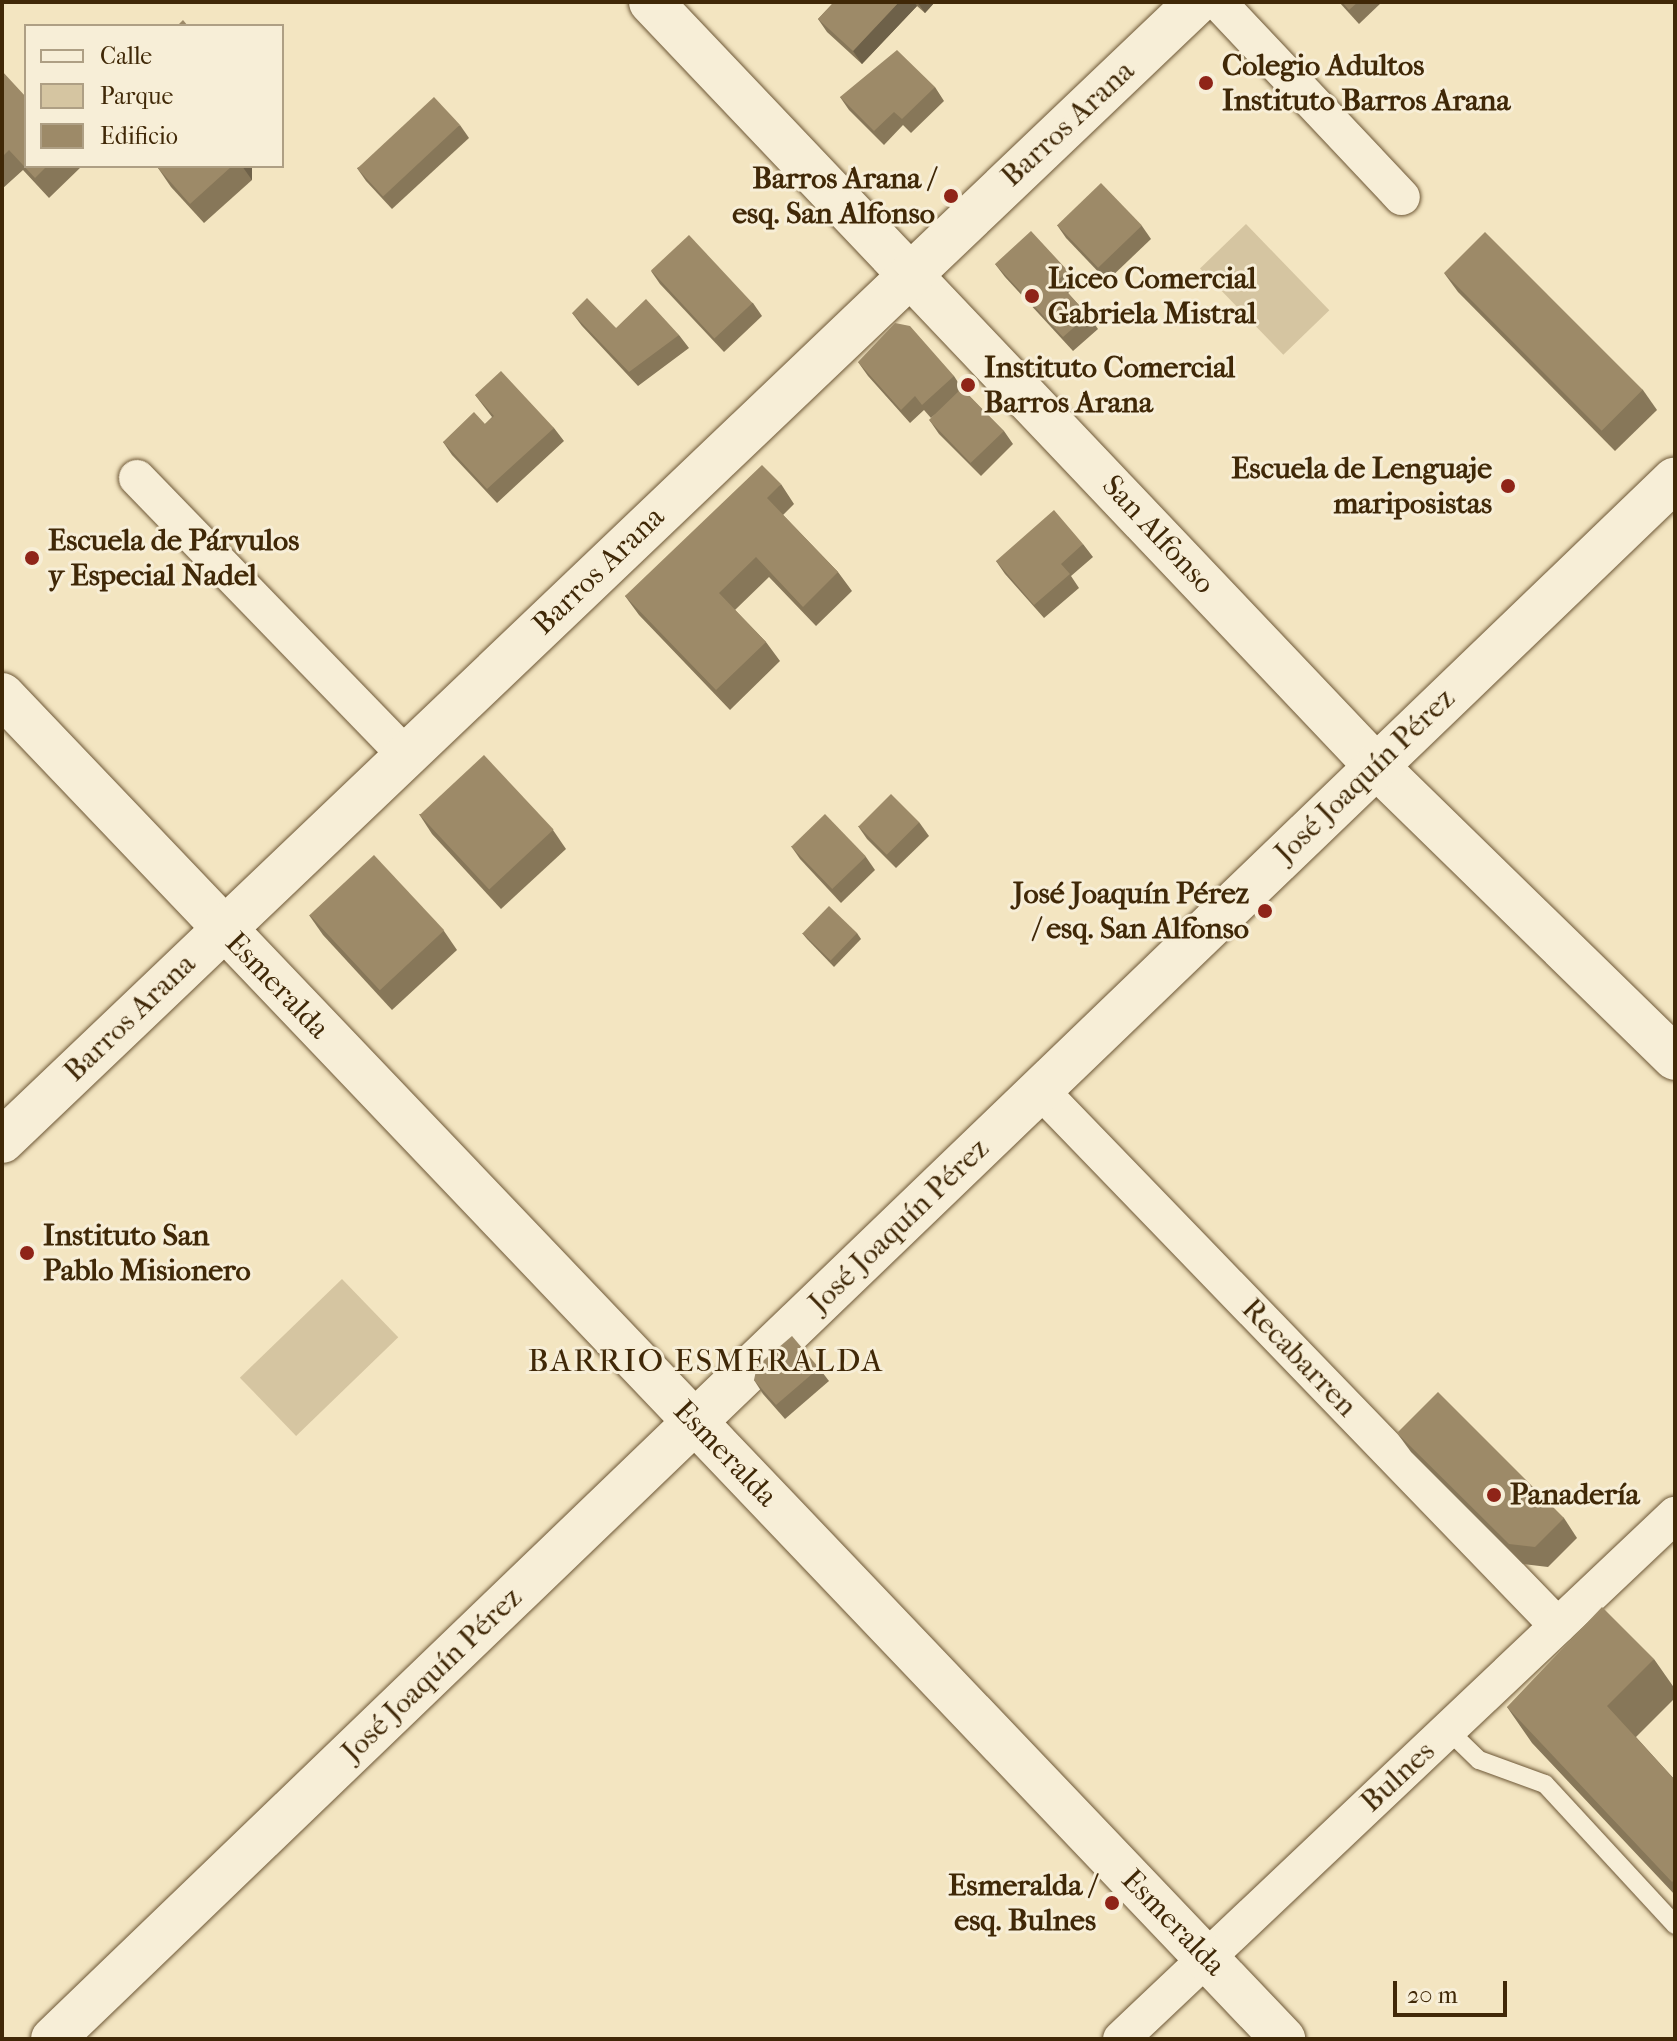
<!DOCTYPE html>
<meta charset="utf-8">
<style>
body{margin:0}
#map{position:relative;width:1677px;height:2041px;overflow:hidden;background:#f3e5c1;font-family:"IM FELL French Canon",serif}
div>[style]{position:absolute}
.green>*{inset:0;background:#d5c5a1;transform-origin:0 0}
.roads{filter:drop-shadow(0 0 2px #6d5736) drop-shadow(0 0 2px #6d5736)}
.service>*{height:18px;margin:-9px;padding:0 9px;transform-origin:9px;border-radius:9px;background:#f7eed7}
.minor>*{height:36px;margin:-18px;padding:0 18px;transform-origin:18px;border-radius:18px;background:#f7eed7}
.tertiary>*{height:44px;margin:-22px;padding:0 22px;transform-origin:22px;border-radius:22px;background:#f7eed7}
.secondary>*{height:44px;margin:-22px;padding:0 22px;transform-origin:22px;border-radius:22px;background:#f7eed7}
.wall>*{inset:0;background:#877759}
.shaded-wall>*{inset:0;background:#6e6149}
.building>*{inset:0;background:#9d8a68;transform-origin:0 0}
.dots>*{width:22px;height:22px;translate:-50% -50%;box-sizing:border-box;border:4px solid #f7eed7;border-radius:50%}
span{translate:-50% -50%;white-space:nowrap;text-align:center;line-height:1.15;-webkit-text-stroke:6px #f7eed7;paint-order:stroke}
.poi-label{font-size:30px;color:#402807;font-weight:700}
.left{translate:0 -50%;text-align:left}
.right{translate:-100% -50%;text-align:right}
.street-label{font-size:30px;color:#402807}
.neighbourhood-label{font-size:32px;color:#402807;letter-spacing:2px}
.frame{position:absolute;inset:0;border:4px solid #402807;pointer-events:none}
.legend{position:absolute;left:24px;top:24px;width:260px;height:144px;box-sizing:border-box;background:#f7eed7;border:2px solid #ae9f84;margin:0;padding:10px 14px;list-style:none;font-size:24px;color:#402807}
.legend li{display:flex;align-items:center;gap:16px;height:40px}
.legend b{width:40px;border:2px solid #ae9f84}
.scale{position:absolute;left:1393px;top:1981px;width:114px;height:36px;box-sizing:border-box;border:4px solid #402807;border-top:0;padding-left:10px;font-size:24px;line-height:28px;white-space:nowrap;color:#402807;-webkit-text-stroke:6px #f7eed7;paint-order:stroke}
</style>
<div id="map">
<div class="green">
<i style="left:1246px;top:224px;width:120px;height:64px;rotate:46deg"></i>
<i style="left:342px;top:1279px;width:81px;height:142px;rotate:46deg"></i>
</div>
<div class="roads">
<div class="service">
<i style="left:1448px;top:1730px;width:43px;rotate:44.1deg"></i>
<i style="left:1479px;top:1760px;width:70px;rotate:20deg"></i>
<i style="left:1545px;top:1784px;width:192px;rotate:47.3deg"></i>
</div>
<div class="minor">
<i style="left:1218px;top:2px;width:268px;rotate:46.7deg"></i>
<i style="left:137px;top:478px;width:387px;rotate:45.9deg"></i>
<i style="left:1040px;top:1090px;width:745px;rotate:45.98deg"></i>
<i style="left:1121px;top:2039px;width:763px;rotate:-43.41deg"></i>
</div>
<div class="tertiary">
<i style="left:651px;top:2px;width:1053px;rotate:46.5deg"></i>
<i style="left:1376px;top:766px;width:418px;rotate:44.3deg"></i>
<i style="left:2px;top:695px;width:1857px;rotate:46.37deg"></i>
</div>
<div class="secondary">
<i style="left:2px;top:1141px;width:1651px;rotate:-43.63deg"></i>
<i style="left:53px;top:2039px;width:2250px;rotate:-43.88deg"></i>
</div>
</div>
<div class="wall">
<i style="clip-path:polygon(834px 2px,935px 2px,925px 13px,917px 6px,862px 64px,827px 32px,818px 19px)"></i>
<i style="clip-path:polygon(1339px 2px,1382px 2px,1359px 24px)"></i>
<i style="clip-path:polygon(2px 71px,26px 166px,82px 166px,49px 198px,23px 170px,2px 189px)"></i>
<i style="clip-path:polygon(935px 87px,944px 101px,911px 133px,903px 125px,884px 145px,849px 110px,840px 97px)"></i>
<i style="clip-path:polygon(460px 125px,469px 138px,392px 209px,366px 181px,357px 168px)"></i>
<i style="clip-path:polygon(160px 166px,252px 166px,252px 180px,204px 223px,171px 187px,158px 168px)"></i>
<i style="clip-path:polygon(1057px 225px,1142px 226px,1151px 239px,1107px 281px,1066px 238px)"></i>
<i style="clip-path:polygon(995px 264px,1068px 271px,1078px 285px,1068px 293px,1088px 315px,1098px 329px,1073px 351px,1005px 277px)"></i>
<i style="clip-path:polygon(651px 271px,753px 303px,762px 316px,724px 352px,660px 284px)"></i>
<i style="clip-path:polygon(1444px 273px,1643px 390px,1657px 410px,1615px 451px,1458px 292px)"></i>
<i style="clip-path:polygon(572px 313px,616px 328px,679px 335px,689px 348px,638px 386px,582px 326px)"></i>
<i style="clip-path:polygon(858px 362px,954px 376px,963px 390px,1004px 431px,1013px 444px,981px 476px,939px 434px,930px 421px,943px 408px,931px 418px,924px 410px,910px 423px,868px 376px)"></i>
<i style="clip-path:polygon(475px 395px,554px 428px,564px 441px,497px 503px,452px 455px,443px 442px,485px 424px,492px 417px)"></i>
<i style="clip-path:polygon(781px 484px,794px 504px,783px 515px,838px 572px,852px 591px,816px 626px,769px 577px,735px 610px,766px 642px,780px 661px,730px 710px,639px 615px,625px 596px)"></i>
<i style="clip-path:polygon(1083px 544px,1093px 557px,1071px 576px,1079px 588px,1044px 618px,1005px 574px,996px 561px)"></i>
<i style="clip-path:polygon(419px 814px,553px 830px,566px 849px,501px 909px,432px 834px)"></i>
<i style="clip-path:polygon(919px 822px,929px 836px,896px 868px,867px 839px,858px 826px)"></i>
<i style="clip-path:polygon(791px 846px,866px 857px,875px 870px,841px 903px,800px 859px)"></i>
<i style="clip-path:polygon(309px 915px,444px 931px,457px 950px,392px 1010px,323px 935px)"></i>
<i style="clip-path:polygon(802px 933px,857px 933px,861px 939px,834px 967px,807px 939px)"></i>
<i style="clip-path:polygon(819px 1368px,829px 1381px,785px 1419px,763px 1394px,754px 1380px)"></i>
<i style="clip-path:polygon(1397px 1433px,1564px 1518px,1577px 1538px,1548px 1567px,1523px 1564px,1411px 1452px)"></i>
<i style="clip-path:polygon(1654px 1659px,1675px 1689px,1675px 1698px,1636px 1737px,1675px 1780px,1675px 1895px,1532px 1743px,1507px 1707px)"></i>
</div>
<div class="shaded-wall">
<i style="clip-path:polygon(899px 2px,914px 2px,917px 6px,862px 64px,853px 51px)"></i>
<i style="clip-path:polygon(917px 2px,935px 2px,925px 13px)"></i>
<i style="clip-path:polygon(242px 166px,252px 166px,252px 180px)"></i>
</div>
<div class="building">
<i style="clip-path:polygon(834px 2px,899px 2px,853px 51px,818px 19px)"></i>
<i style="clip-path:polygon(1342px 2px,1358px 2px,1349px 10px)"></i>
<i style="clip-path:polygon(183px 20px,188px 26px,177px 26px)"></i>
<i style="clip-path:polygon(897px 50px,935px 87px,902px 119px,894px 112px,874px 131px,840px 97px)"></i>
<i style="clip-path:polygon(2px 71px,26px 97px,26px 166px,47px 166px,35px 178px,9px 150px,2px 157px)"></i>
<i style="left:434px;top:97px;width:38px;height:105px;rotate:47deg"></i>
<i style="clip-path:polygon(160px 166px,232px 166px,190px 204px,158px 168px)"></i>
<i style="left:1101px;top:183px;width:59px;height:61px;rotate:46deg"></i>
<i style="clip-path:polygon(1031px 231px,1068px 271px,1057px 281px,1088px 315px,1063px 337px,995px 264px)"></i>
<i style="left:1485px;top:232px;width:223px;height:58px;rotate:45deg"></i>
<i style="left:689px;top:235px;width:93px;height:52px;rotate:47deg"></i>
<i style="clip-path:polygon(587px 298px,616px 328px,646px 299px,679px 335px,629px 372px,572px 313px)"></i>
<i style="clip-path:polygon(895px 323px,910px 326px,954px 376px,922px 405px,915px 396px,901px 410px,858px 362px)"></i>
<i style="clip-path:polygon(501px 371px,554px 428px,487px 489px,443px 442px,474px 412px,485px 424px,494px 416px,475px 395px)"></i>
<i style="left:962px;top:388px;width:60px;height:46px;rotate:46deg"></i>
<i style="clip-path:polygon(762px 465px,781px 484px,767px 498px,838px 572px,803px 607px,756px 557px,719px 593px,766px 642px,716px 690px,625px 596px)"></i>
<i style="clip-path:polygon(1054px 510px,1083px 544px,1061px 564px,1070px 574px,1034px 605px,996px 561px)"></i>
<i style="left:484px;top:755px;width:102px;height:88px;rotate:47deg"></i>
<i style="left:891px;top:794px;width:40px;height:46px;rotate:45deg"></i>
<i style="left:825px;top:814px;width:59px;height:47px;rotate:46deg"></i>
<i style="left:374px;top:855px;width:103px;height:88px;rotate:47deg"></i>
<i style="left:829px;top:906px;width:39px;height:38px;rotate:44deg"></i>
<i style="clip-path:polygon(792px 1336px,819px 1368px,776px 1405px,754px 1380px,757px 1366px)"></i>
<i style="clip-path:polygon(1438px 1392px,1564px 1518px,1535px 1547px,1509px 1544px,1397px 1433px)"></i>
<i style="clip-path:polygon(1602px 1607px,1654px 1659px,1607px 1706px,1675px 1780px,1675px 1879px,1672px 1882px,1507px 1707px)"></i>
</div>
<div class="dots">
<i style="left:1206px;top:83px;background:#8f2418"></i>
<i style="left:951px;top:196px;background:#8f2418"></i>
<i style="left:1032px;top:296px;background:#8f2418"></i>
<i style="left:968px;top:385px;background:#8f2418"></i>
<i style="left:1508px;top:486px;background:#8f2418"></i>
<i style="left:32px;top:558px;background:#8f2418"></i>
<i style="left:1265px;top:911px;background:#8f2418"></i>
<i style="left:27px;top:1253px;background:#8f2418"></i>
<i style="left:1494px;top:1495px;background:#8f2418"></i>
<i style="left:1112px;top:1903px;background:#8f2418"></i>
</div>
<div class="poi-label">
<span class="left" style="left:1222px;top:83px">Colegio Adultos<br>Instituto Barros Arana</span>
<span class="right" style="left:935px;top:196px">Barros Arana /<br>esq. San Alfonso</span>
<span class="left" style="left:1048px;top:296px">Liceo Comercial<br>Gabriela Mistral</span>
<span class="left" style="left:984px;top:385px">Instituto Comercial<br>Barros Arana</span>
<span class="right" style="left:1492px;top:486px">Escuela de Lenguaje<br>mariposistas</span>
<span class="left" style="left:48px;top:558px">Escuela de Párvulos<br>y Especial Nadel</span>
<span class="right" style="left:1249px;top:911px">José Joaquín Pérez<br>/ esq. San Alfonso</span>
<span class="left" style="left:43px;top:1253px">Instituto San<br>Pablo Misionero</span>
<span class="left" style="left:1510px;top:1495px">Panadería</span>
<span class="right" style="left:1096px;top:1903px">Esmeralda /<br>esq. Bulnes</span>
</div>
<div class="street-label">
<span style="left:1068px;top:124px;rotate:-43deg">Barros Arana</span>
<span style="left:1158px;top:535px;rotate:47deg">San Alfonso</span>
<span style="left:599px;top:571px;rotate:-44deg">Barros Arana</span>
<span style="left:1365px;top:776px;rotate:-44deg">José Joaquín Pérez</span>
<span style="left:277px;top:986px;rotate:46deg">Esmeralda</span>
<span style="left:130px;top:1018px;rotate:-44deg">Barros Arana</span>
<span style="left:899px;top:1226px;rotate:-44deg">José Joaquín Pérez</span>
<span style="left:1299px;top:1358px;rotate:46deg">Recabarren</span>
<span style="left:725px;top:1454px;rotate:46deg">Esmeralda</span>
<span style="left:432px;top:1675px;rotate:-44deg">José Joaquín Pérez</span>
<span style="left:1398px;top:1777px;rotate:-43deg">Bulnes</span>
<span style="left:1173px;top:1923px;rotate:46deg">Esmeralda</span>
</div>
<div class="neighbourhood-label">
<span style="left:706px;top:1361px">BARRIO ESMERALDA</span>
</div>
<div class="frame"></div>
<ul class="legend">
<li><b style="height:10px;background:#f7eed7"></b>Calle</li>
<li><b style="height:22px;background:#d5c5a1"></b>Parque</li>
<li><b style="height:22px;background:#9d8a68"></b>Edificio</li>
</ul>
<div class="scale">20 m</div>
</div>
